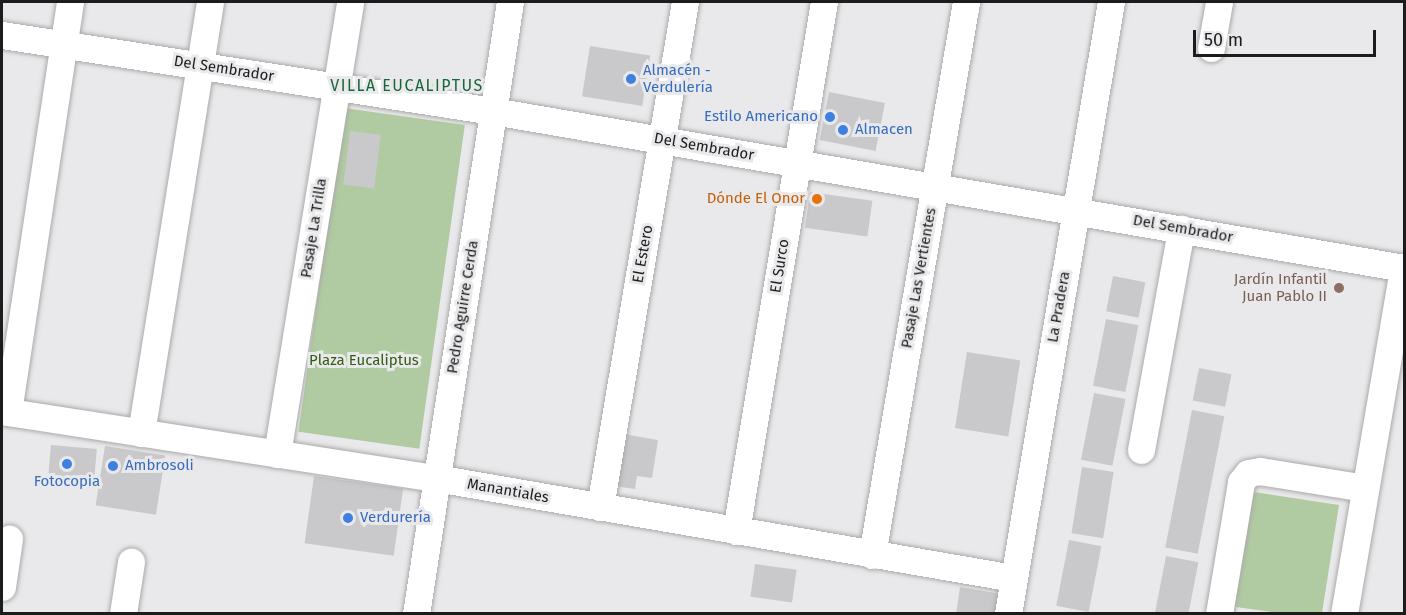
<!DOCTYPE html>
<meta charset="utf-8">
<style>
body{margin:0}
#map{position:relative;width:1406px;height:615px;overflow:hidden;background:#e9e9eb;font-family:"Fira Sans",sans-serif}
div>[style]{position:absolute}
.green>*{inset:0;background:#b0cba1;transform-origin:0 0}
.building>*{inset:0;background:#c9c9cb;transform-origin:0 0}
.roads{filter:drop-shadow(0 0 2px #aaaaab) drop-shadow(0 0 2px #aaaaab)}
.minor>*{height:27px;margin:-13.5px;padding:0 13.5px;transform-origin:13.5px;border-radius:13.5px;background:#fff}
.dots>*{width:16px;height:16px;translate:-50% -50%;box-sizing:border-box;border:3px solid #e9e9eb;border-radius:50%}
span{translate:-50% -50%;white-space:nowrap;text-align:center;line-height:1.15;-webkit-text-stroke:6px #e9e9eb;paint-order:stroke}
.street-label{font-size:15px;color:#1c1c1d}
.shop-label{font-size:15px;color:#366cbe}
.left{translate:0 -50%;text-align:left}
.right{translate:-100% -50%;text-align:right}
.food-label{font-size:15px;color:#c56008}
.education-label{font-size:15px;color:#785e54}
.park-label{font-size:15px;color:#325d10}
.neighbourhood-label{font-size:16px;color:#19663d;letter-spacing:1.5px}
.frame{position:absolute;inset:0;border:3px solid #1c1c1d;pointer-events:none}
.scale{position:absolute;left:1193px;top:30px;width:183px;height:27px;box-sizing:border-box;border:3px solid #1c1c1d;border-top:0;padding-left:8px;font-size:18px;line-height:21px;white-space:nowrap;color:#1c1c1d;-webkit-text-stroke:4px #e9e9eb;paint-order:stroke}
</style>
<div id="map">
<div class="green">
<i style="left:344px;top:108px;width:122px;height:327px;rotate:8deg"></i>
<i style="clip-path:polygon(1247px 491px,1339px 505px,1322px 613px,1280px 613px,1229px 606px)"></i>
</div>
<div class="building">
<i style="left:590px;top:46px;width:61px;height:51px;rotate:9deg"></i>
<i style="left:829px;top:92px;width:57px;height:49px;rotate:11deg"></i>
<i style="left:350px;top:131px;width:31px;height:54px;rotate:7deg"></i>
<i style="left:810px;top:192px;width:63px;height:36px;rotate:8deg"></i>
<i style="left:1113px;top:276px;width:33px;height:36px;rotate:11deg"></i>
<i style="left:1106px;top:319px;width:33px;height:68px;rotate:11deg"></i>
<i style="left:967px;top:352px;width:54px;height:77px;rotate:9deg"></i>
<i style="left:1199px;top:368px;width:33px;height:33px;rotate:11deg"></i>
<i style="left:1094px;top:393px;width:32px;height:68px;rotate:11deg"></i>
<i style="left:1192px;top:410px;width:33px;height:140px;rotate:11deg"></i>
<i style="clip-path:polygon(623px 434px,658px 440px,652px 478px,637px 476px,635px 489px,614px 486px)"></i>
<i style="left:51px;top:445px;width:46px;height:33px;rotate:5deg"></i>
<i style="left:105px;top:446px;width:61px;height:60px;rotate:9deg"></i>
<i style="left:1082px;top:467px;width:32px;height:67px;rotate:9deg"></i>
<i style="left:314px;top:476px;width:90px;height:68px;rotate:8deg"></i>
<i style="left:1069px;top:540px;width:33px;height:67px;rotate:11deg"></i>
<i style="left:1166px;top:556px;width:33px;height:59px;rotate:11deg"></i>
<i style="left:755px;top:564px;width:42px;height:33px;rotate:8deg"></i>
<i style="clip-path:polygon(960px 587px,1001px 594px,997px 614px,956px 614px)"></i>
</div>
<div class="roads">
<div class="minor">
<i style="left:2px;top:35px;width:497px;rotate:8.8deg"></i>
<i style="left:493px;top:111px;width:924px;rotate:9.78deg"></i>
<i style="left:1211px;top:48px;width:47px;rotate:-80.1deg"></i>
<i style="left:2px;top:411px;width:439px;rotate:8.8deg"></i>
<i style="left:436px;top:478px;width:586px;rotate:9.83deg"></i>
<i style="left:8px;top:412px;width:415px;rotate:-81.4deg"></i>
<i style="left:141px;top:433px;width:436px;rotate:-80.9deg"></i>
<i style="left:1141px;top:450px;width:225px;rotate:-79.7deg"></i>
<i style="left:277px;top:454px;width:458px;rotate:-80.8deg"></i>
<i style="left:600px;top:507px;width:512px;rotate:-80.45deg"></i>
<i style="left:736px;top:531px;width:536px;rotate:-80.56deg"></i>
<i style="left:872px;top:555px;width:561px;rotate:-80.35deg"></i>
<i style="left:2px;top:587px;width:49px;rotate:-81.7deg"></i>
<i style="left:123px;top:614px;width:53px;rotate:-81.3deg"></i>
<i style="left:416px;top:614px;width:619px;rotate:-81.27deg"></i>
<i style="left:1008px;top:614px;width:621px;rotate:-80.45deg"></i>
<i style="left:1219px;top:614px;width:134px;rotate:-80.5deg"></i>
<i style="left:1241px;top:482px;width:11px;rotate:-52deg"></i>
<i style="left:1248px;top:473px;width:12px;rotate:-9deg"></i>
<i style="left:1260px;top:471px;width:106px;rotate:9.2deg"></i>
<i style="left:1344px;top:614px;width:351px;rotate:-80.3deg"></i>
</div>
</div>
<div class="dots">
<i style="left:631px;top:79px;background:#3f7fe0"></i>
<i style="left:830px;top:117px;background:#3f7fe0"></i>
<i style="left:843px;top:130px;background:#3f7fe0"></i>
<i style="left:817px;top:199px;background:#e8710a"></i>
<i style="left:1339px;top:288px;background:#8d6e63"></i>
<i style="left:67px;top:464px;background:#3f7fe0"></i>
<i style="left:113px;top:466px;background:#3f7fe0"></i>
<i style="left:348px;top:518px;background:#3f7fe0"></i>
</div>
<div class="street-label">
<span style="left:224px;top:69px;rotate:9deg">Del Sembrador</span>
<span style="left:704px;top:147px;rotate:10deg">Del Sembrador</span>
<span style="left:314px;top:228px;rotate:-81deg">Pasaje La Trilla</span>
<span style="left:1183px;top:229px;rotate:10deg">Del Sembrador</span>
<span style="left:643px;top:254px;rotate:-80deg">El Estero</span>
<span style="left:780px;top:266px;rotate:-81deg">El Surco</span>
<span style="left:919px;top:278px;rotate:-80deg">Pasaje Las Vertientes</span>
<span style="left:463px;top:307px;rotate:-81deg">Pedro Aguirre Cerda</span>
<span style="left:1059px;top:307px;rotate:-80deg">La Pradera</span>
<span style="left:508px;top:491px;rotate:10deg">Manantiales</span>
</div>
<div class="shop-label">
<span class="left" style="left:643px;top:79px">Almacén -<br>Verdulería</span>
<span class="right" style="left:818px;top:117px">Estilo Americano</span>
<span class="left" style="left:855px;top:130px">Almacen</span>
<span class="left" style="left:125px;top:466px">Ambrosoli</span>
<span style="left:67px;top:482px">Fotocopia</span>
<span class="left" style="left:360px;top:518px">Verdurería</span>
</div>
<div class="food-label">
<span class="right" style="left:805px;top:199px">Dónde El Onor</span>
</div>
<div class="education-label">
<span class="right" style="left:1327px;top:288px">Jardín Infantil<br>Juan Pablo II</span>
</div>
<div class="park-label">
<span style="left:364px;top:361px">Plaza Eucaliptus</span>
</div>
<div class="neighbourhood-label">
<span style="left:407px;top:86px">VILLA EUCALIPTUS</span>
</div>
<div class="frame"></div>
<div class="scale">50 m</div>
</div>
